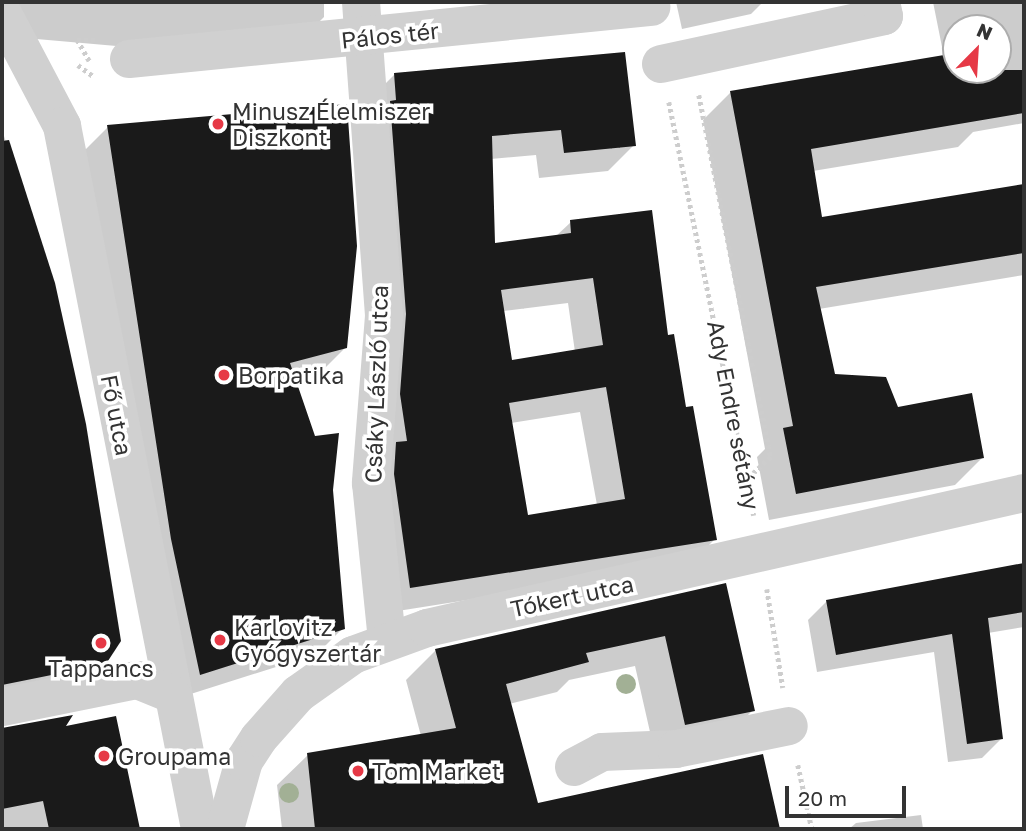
<!DOCTYPE html>
<meta charset="utf-8">
<style>
body{margin:0}
#map{position:relative;width:1026px;height:831px;overflow:hidden;background:#fff;font-family:"Golos Text",sans-serif}
div>[style]{position:absolute}
.shadow>*{inset:0;background:#0003}
.building>*{inset:0;background:#1a1a1a}
.path>*{height:4.5px;margin-top:-2.25px;transform-origin:0;background:repeating-linear-gradient(90deg,#cdcdcd 0 3.5px,transparent 0 7px)}
.minor>*{height:38px;margin:-19px;padding:0 19px;transform-origin:19px;border-radius:19px;background:#d0d0d0}
.trees>*{width:20px;height:20px;margin:-10px;border-radius:50%;background:#a2b095}
.dots>*{width:19px;height:19px;translate:-50% -50%;box-sizing:border-box;border:4px solid #fff;border-radius:50%}
span{translate:-50% -50%;white-space:nowrap;text-align:center;line-height:1.15;-webkit-text-stroke:7px #fff;paint-order:stroke}
.street-label{font-size:23px;color:#333}
.poi-label{font-size:23px;color:#333}
.left{translate:0 -50%;text-align:left}
.frame{position:absolute;inset:0;border:4px solid #333;pointer-events:none}
.north{position:absolute;left:942px;top:14px;width:70px;height:70px;box-sizing:border-box;background:#fff;border:2px solid #adadad;border-radius:50%;rotate:24deg;font-size:19px;font-weight:700;line-height:28px;text-align:center;color:#333}
.north::after{content:'';display:block;margin:auto;width:24px;height:32px;background:#e63946;clip-path:polygon(50% 0,100% 100%,50% 72%,0 100%)}
.scale{position:absolute;left:785px;top:786px;width:121px;height:32px;box-sizing:border-box;border:4px solid #333;border-top:0;padding-left:9px;font-size:21px;line-height:24px;white-space:nowrap;color:#333;-webkit-text-stroke:5px #fff;paint-order:stroke}
</style>
<div id="map">
<div class="shadow">
<i style="clip-path:polygon(2px 2px,324px 2px,324px 17px,293px 48px,185px 52px,2px 36px)"></i>
<i style="clip-path:polygon(676px 2px,763px 2px,751px 14px,682px 29px)"></i>
<i style="clip-path:polygon(evenodd,933px 2px,1024px 2px,1024px 123px,973px 132px,958px 147px,813px 171px,821px 219px,1024px 185px,1024px 275px,819px 309px,834px 375px,982px 458px,955px 485px,769px 520px,757px 457px,765px 449px,703px 120px,731px 92px,944px 57px,933px 2px,956px 28px,998px 28px,998px 70px,956px 70px,956px 28px)"></i>
<i style="clip-path:polygon(evenodd,395px 74px,634px 145px,608px 171px,539px 178px,536px 155px,491px 159px,494px 245px,555px 237px,571px 222px,667px 337px,715px 539px,689px 565px,385px 613px,369px 100px,395px 74px,568px 303px,575px 352px,511px 362px,503px 311px,568px 303px,395px 74px,580px 412px,597px 505px,526px 517px,511px 423px,580px 412px)"></i>
<i style="clip-path:polygon(108px 127px,345px 348px,320px 373px,294px 380px,331px 490px,343px 628px,317px 654px,175px 699px,83px 152px)"></i>
<i style="clip-path:polygon(2px 130px,53px 284px,105px 663px,74px 694px,2px 710px)"></i>
<i style="clip-path:polygon(1024px 566px,1024px 627px,988px 633px,1001px 739px,982px 758px,948px 762px,934px 652px,817px 672px,808px 620px,827px 601px)"></i>
<i style="clip-path:polygon(725px 585px,753px 710px,723px 740px,655px 754px,635px 666px,569px 680px,557px 692px,509px 704px,536px 805px,566px 799px,570px 829px,282px 829px,277px 785px,308px 755px,421px 736px,406px 680px,436px 650px)"></i>
<i style="clip-path:polygon(115px 718px,138px 829px,2px 829px,2px 730px,62px 729px)"></i>
<i style="clip-path:polygon(762px 756px,778px 829px,579px 829px,577px 822px)"></i>
<i style="clip-path:polygon(921px 815px,923px 829px,849px 829px,856px 823px)"></i>
</div>
<div class="building">
<i style="clip-path:polygon(evenodd,625px 52px,636px 146px,564px 153px,561px 130px,492px 136px,495px 243px,571px 233px,570px 220px,652px 210px,668px 335px,674px 334px,686px 407px,693px 406px,717px 540px,410px 588px,394px 474px,396px 442px,407px 441px,400px 394px,406px 314px,390px 101px,396px 100px,394px 73px,625px 52px,593px 278px,603px 345px,512px 360px,501px 290px,593px 278px,625px 52px,606px 387px,625px 499px,528px 515px,509px 403px,606px 387px)"></i>
<i style="clip-path:polygon(956px 53px,956px 70px,1024px 70px,1024px 113px,811px 149px,822px 217px,1024px 184px,1024px 253px,816px 287px,835px 374px,886px 377px,898px 407px,972px 393px,984px 458px,796px 494px,783px 428px,793px 426px,730px 91px)"></i>
<i style="clip-path:polygon(347px 104px,357px 246px,347px 348px,290px 363px,315px 436px,339px 433px,333px 490px,345px 629px,200px 675px,171px 539px,107px 125px)"></i>
<i style="clip-path:polygon(9px 140px,55px 283px,86px 424px,121px 641px,106px 664px,2px 685px,2px 141px)"></i>
<i style="clip-path:polygon(1024px 563px,1024px 612px,988px 618px,1003px 739px,967px 744px,952px 634px,836px 655px,826px 600px)"></i>
<i style="clip-path:polygon(726px 583px,755px 711px,685px 725px,665px 636px,586px 653px,589px 662px,506px 684px,538px 803px,763px 754px,780px 829px,315px 829px,307px 753px,456px 728px,435px 649px)"></i>
<i style="clip-path:polygon(73px 715px,66px 726px,116px 716px,140px 829px,49px 829px,43px 801px,2px 809px,2px 728px)"></i>
</div>
<div class="path">
<i style="left:89px;top:61px;width:24px;rotate:-120deg"></i>
<i style="left:77px;top:40px;width:18px"></i>
<i style="left:78px;top:65px;width:19px;rotate:36deg"></i>
<i style="left:699px;top:95px;width:369px;rotate:78.8deg"></i>
<i style="left:771px;top:457px;width:33px;rotate:137deg"></i>
<i style="left:669px;top:102px;width:422px;rotate:78.4deg"></i>
<i style="left:767px;top:589px;width:100px;rotate:80.8deg"></i>
<i style="left:798px;top:765px;width:66px;rotate:77.7deg"></i>
</div>
<div class="minor">
<i style="left:361px;top:2px;width:315px;rotate:85.8deg"></i>
<i style="left:384px;top:316px;width:168px;rotate:94.5deg"></i>
<i style="left:371px;top:483px;width:159px;rotate:84.2deg"></i>
<i style="left:2px;top:12px;width:129px;rotate:62.2deg"></i>
<i style="left:62px;top:126px;width:716px;rotate:78.89deg"></i>
<i style="left:129px;top:59px;width:525px;rotate:-5.69deg"></i>
<i style="left:661px;top:64px;width:228px;rotate:-12.1deg"></i>
<i style="left:884px;top:16px;width:14px;rotate:-102deg"></i>
<i style="left:2px;top:707px;width:138px;rotate:-11.3deg"></i>
<i style="left:137px;top:680px;width:37px;rotate:22deg"></i>
<i style="left:574px;top:767px;width:32px;rotate:-28deg"></i>
<i style="left:602px;top:752px;width:74px;rotate:-2.3deg"></i>
<i style="left:676px;top:749px;width:115px;rotate:-11.5deg"></i>
<i style="left:225px;top:829px;width:71px;rotate:-74.4deg"></i>
<i style="left:244px;top:761px;width:27px;rotate:-57deg"></i>
<i style="left:259px;top:738px;width:59px;rotate:-48.4deg"></i>
<i style="left:298px;top:694px;width:67px;rotate:-35.3deg"></i>
<i style="left:353px;top:655px;width:79px;rotate:-20deg"></i>
<i style="left:427px;top:628px;width:612px;rotate:-12.74deg"></i>
</div>
<div class="trees">
<i style="left:626px;top:684px"></i>
<i style="left:289px;top:793px"></i>
</div>
<div class="dots">
<i style="left:218px;top:124px;background:#e63946"></i>
<i style="left:224px;top:375px;background:#e63946"></i>
<i style="left:220px;top:640px;background:#e63946"></i>
<i style="left:101px;top:643px;background:#e63946"></i>
<i style="left:104px;top:756px;background:#e63946"></i>
<i style="left:358px;top:771px;background:#e63946"></i>
</div>
<div class="street-label">
<span style="left:390px;top:35px;rotate:-6deg">Pálos tér</span>
<span style="left:376px;top:384px;rotate:-88deg">Csáky László utca</span>
<span style="left:117px;top:415px;rotate:79deg">Fő utca</span>
<span style="left:734px;top:415px;rotate:79deg">Ady Endre sétány</span>
<span style="left:572px;top:596px;rotate:-12deg">Tókert utca</span>
</div>
<div class="poi-label">
<span class="left" style="left:232px;top:124px">Minusz Élelmiszer<br>Diszkont</span>
<span class="left" style="left:238px;top:375px">Borpatika</span>
<span class="left" style="left:234px;top:640px">Karlovitz<br>Gyógyszertár</span>
<span style="left:101px;top:668px">Tappancs</span>
<span class="left" style="left:118px;top:756px">Groupama</span>
<span class="left" style="left:372px;top:771px">Tom Market</span>
</div>
<div class="frame"></div>
<div class="north">N</div>
<div class="scale">20 m</div>
</div>
